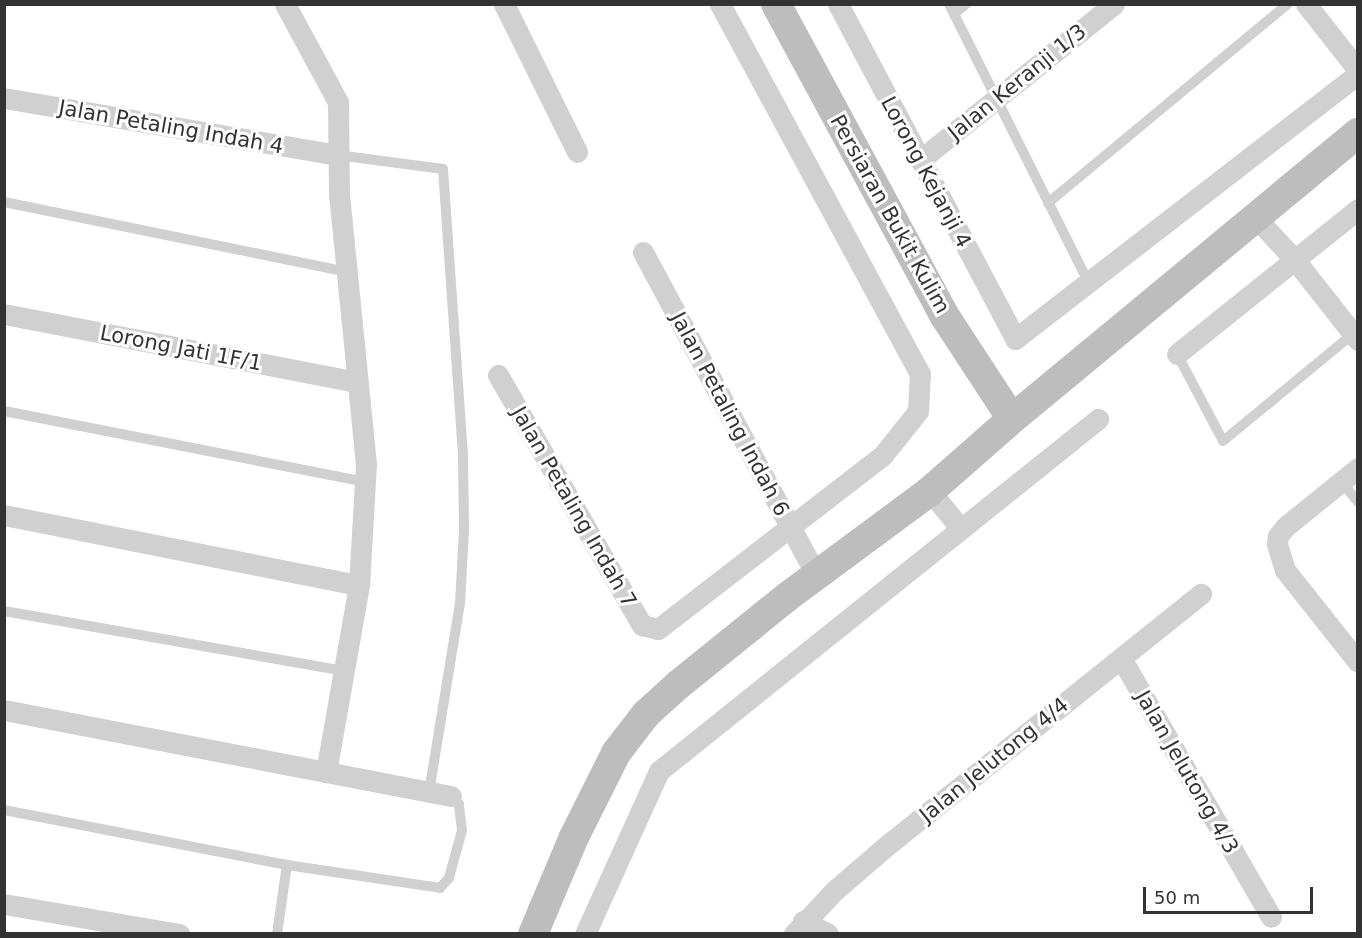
<!DOCTYPE html>
<style>
body{margin:0}
#map{position:relative;width:1362px;height:938px;overflow:hidden;background:#fff;font-family:"DejaVu Sans",sans-serif}
div>[style]{position:absolute}
.lane>*{height:10px;margin:-5px;padding:0 5px;transform-origin:5px;border-radius:5px;background:#d0d0d0}
.street>*{height:21px;margin:-10.5px;padding:0 10.5px;transform-origin:10.5px;border-radius:10.5px;background:#d0d0d0}
.secondary>*{height:30px;margin:-15px;padding:0 15px;transform-origin:15px;border-radius:15px;background:#bdbdbd}
span{translate:-50% -50%;white-space:nowrap;text-align:center;line-height:1.15;-webkit-text-stroke:6px #fff;paint-order:stroke}
.street-label{font-size:21px;color:#333}
.frame{position:absolute;inset:0;border:6px solid #333;pointer-events:none}
.scale{position:absolute;left:1143px;top:887px;width:170px;height:27px;box-sizing:border-box;border:3px solid #333;border-top:0;padding-left:8px;font-size:18px;line-height:21px;white-space:nowrap;color:#333;-webkit-text-stroke:4px #fff;paint-order:stroke}
</style>
<div id="map">
<div class="lane">
<i style="left:949px;top:4px;width:311px;rotate:63.4deg"></i>
<i style="left:954px;top:14px;width:16px;rotate:-40deg"></i>
<i style="left:337px;top:155px;width:107px;rotate:7.5deg"></i>
<i style="left:443px;top:169px;width:289px;rotate:86deg"></i>
<i style="left:463px;top:457px;width:73px;rotate:89.2deg"></i>
<i style="left:464px;top:530px;width:73px;rotate:93.1deg"></i>
<i style="left:460px;top:603px;width:192px;rotate:99.3deg"></i>
<i style="left:4px;top:202px;width:350px;rotate:11.5deg"></i>
<i style="left:1048px;top:203px;width:312px;rotate:-39.7deg"></i>
<i style="left:1177px;top:354px;width:98px;rotate:62.1deg"></i>
<i style="left:1223px;top:441px;width:168px;rotate:-39.5deg"></i>
<i style="left:4px;top:411px;width:368px;rotate:11.1deg"></i>
<i style="left:1341px;top:481px;width:27px;rotate:51deg"></i>
<i style="left:4px;top:611px;width:345px;rotate:10deg"></i>
<i style="left:4px;top:810px;width:288px;rotate:11deg"></i>
<i style="left:287px;top:865px;width:155px;rotate:8.5deg"></i>
<i style="left:440px;top:888px;width:13px;rotate:-48deg"></i>
<i style="left:449px;top:878px;width:50px;rotate:-74.8deg"></i>
<i style="left:462px;top:830px;width:26px;rotate:-97deg"></i>
<i style="left:459px;top:804px;width:11px;rotate:-135deg"></i>
<i style="left:277px;top:934px;width:70px;rotate:-81.8deg"></i>
</div>
<div class="street">
<i style="left:285px;top:4px;width:111px;rotate:61.6deg"></i>
<i style="left:338px;top:102px;width:92px;rotate:89.4deg"></i>
<i style="left:339px;top:194px;width:271px;rotate:84.3deg"></i>
<i style="left:366px;top:464px;width:121px;rotate:93.3deg"></i>
<i style="left:359px;top:585px;width:190px;rotate:100deg"></i>
<i style="left:504px;top:4px;width:165px;rotate:63.7deg"></i>
<i style="left:838px;top:4px;width:379px;rotate:62.1deg"></i>
<i style="left:1015px;top:339px;width:433px;rotate:-37.7deg"></i>
<i style="left:1306px;top:4px;width:84px;rotate:51.8deg"></i>
<i style="left:4px;top:98px;width:338px;rotate:9.7deg"></i>
<i style="left:920px;top:160px;width:249px;rotate:-38.8deg"></i>
<i style="left:1257px;top:219px;width:56px;rotate:47.2deg"></i>
<i style="left:1295px;top:260px;width:102px;rotate:51.8deg"></i>
<i style="left:643px;top:252px;width:366px;rotate:61.8deg"></i>
<i style="left:4px;top:314px;width:360px;rotate:10.9deg"></i>
<i style="left:1177px;top:354px;width:232px;rotate:-38.7deg"></i>
<i style="left:498px;top:375px;width:289px;rotate:60.1deg"></i>
<i style="left:642px;top:625px;width:16px;rotate:14deg"></i>
<i style="left:658px;top:629px;width:284px;rotate:-37.7deg"></i>
<i style="left:883px;top:455px;width:56px;rotate:-51.5deg"></i>
<i style="left:918px;top:411px;width:37px;rotate:-87deg"></i>
<i style="left:920px;top:374px;width:421px;rotate:-118.4deg"></i>
<i style="left:1358px;top:468px;width:92px;rotate:141.1deg"></i>
<i style="left:1286px;top:526px;width:13px;rotate:129deg"></i>
<i style="left:1278px;top:536px;width:8px;rotate:97deg"></i>
<i style="left:1277px;top:544px;width:27px;rotate:73deg"></i>
<i style="left:1285px;top:570px;width:117px;rotate:51.6deg"></i>
<i style="left:930px;top:491px;width:49px;rotate:50.8deg"></i>
<i style="left:4px;top:515px;width:362px;rotate:11.2deg"></i>
<i style="left:1121px;top:658px;width:299px;rotate:59.9deg"></i>
<i style="left:4px;top:710px;width:455px;rotate:10.9deg"></i>
<i style="left:4px;top:904px;width:178px;rotate:9.7deg"></i>
<i style="left:803px;top:921px;width:28px;rotate:27deg"></i>
<i style="left:585px;top:934px;width:179px;rotate:-65.6deg"></i>
<i style="left:659px;top:771px;width:563px;rotate:-38.72deg"></i>
<i style="left:794px;top:934px;width:59px;rotate:-47.1deg"></i>
<i style="left:834px;top:891px;width:67px;rotate:-40.8deg"></i>
<i style="left:885px;top:847px;width:405px;rotate:-38.7deg"></i>
</div>
<div class="secondary">
<i style="left:776px;top:4px;width:353px;rotate:61.6deg"></i>
<i style="left:944px;top:315px;width:124px;rotate:56.8deg"></i>
<i style="left:533px;top:934px;width:105px;rotate:-67.1deg"></i>
<i style="left:574px;top:837px;width:94px;rotate:-63.4deg"></i>
<i style="left:616px;top:753px;width:49px;rotate:-52.4deg"></i>
<i style="left:646px;top:714px;width:43px;rotate:-42.2deg"></i>
<i style="left:678px;top:685px;width:140px;rotate:-38.9deg"></i>
<i style="left:787px;top:597px;width:178px;rotate:-36.5deg"></i>
<i style="left:930px;top:491px;width:109px;rotate:-41.3deg"></i>
<i style="left:1012px;top:419px;width:449px;rotate:-39.6deg"></i>
</div>
<div class="street-label">
<span style="left:1017px;top:82px;rotate:-39deg">Jalan Keranji 1/3</span>
<span style="left:171px;top:127px;rotate:10deg">Jalan Petaling Indah 4</span>
<span style="left:926px;top:172px;rotate:62deg">Lorong Kejanji 4</span>
<span style="left:890px;top:214px;rotate:61deg">Persiaran Bukit Kulim</span>
<span style="left:181px;top:348px;rotate:11deg">Lorong Jati 1F/1</span>
<span style="left:730px;top:414px;rotate:62deg">Jalan Petaling Indah 6</span>
<span style="left:574px;top:507px;rotate:60deg">Jalan Petaling Indah 7</span>
<span style="left:994px;top:760px;rotate:-39deg">Jalan Jelutong 4/4</span>
<span style="left:1187px;top:772px;rotate:60deg">Jalan Jelutong 4/3</span>
</div>
<div class="frame"></div>
<div class="scale">50 m</div>
</div>
